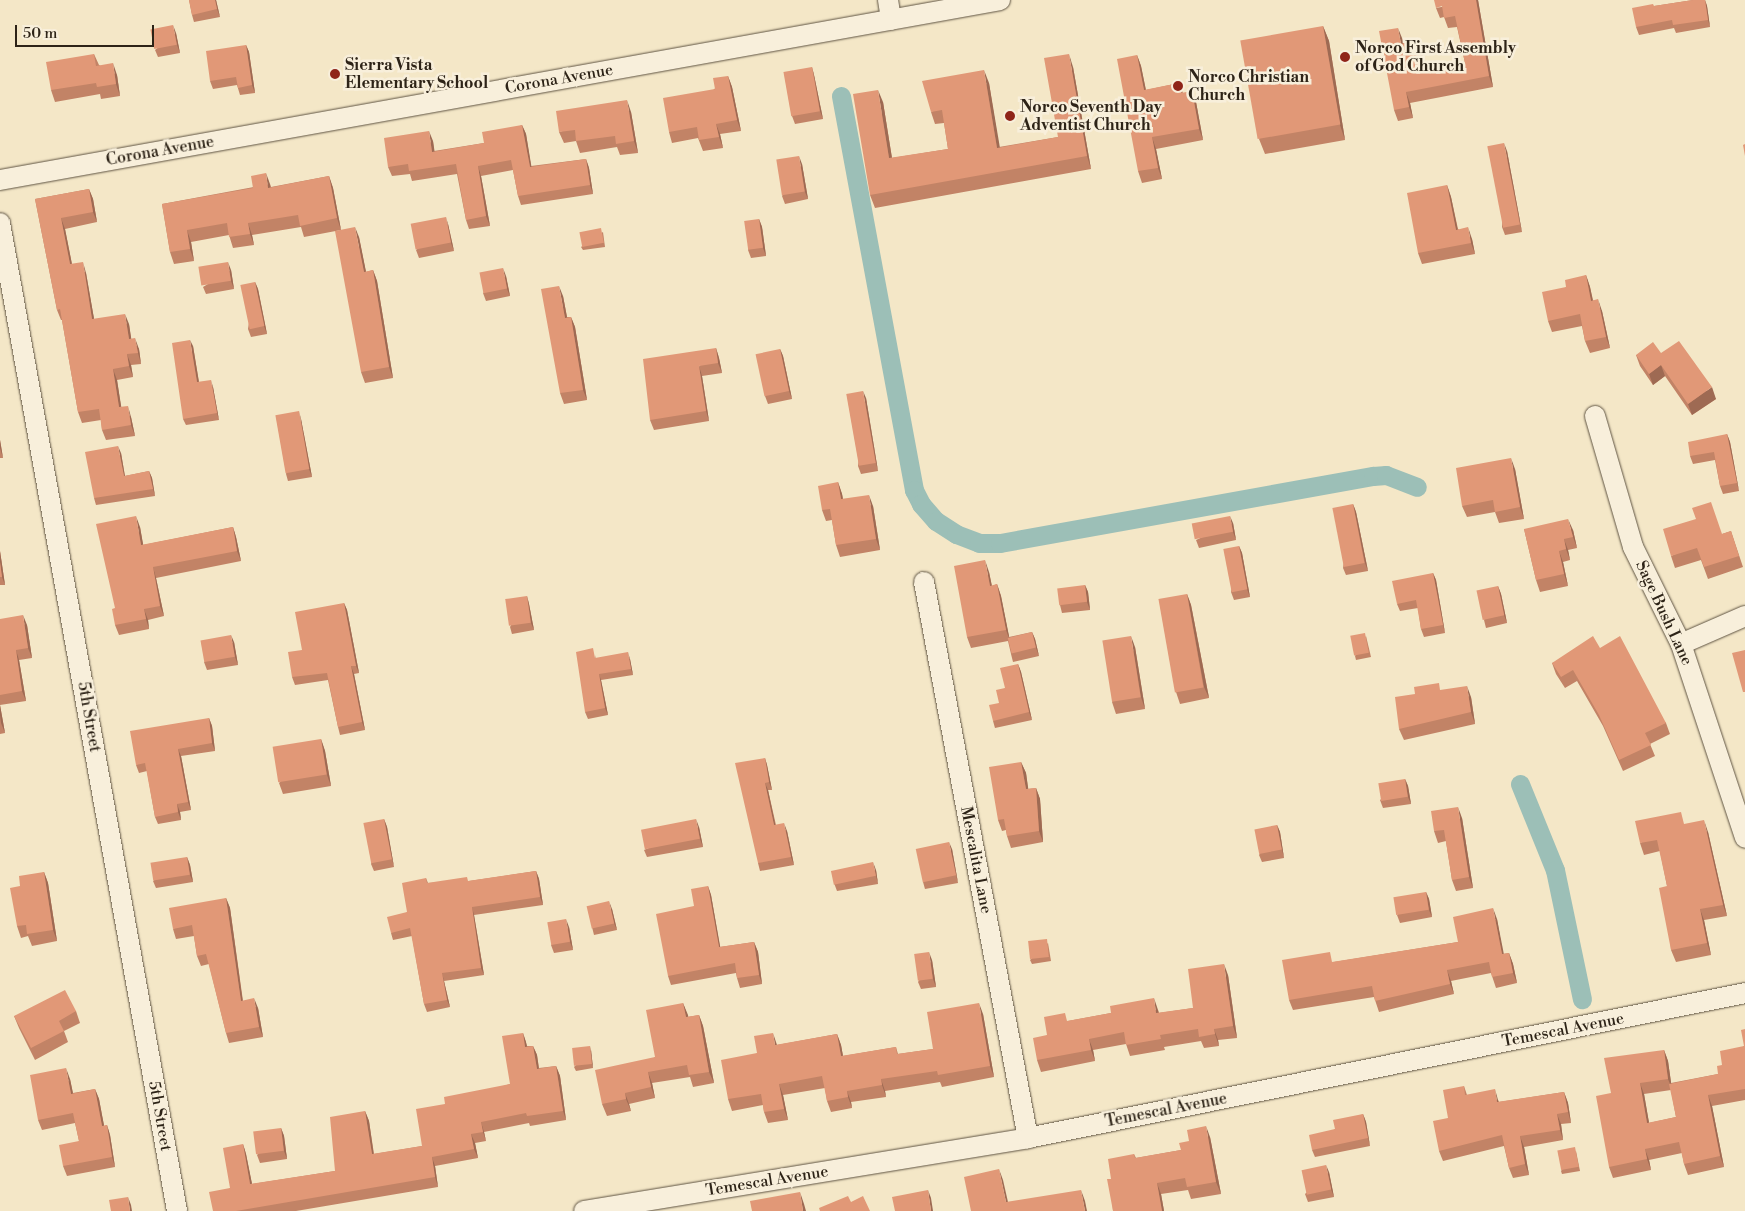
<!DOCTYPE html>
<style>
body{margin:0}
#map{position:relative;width:1745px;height:1211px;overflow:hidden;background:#f4e7c7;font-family:"Libre Bodoni",serif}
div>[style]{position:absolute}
.canal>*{height:19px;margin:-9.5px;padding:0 9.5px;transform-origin:9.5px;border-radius:9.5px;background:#9cbfb7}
.roads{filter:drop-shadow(0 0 1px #5f5443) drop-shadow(0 0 1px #5f5443)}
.minor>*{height:20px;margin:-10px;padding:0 10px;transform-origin:10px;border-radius:10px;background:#f8efdb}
.wall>*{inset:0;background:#c28366}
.shaded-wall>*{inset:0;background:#9e6a53}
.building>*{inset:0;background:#e19877;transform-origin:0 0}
.dots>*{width:14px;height:14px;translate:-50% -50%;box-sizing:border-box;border:2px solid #f8efdb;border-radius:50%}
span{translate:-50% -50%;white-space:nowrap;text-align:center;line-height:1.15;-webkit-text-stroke:5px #f8efdb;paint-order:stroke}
.poi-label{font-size:16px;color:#2d2317;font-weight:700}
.left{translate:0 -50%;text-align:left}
.street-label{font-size:16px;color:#2d2317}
.scale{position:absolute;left:15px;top:25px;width:139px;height:22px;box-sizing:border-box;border:2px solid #2d2317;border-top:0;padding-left:6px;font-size:15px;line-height:18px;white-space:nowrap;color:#2d2317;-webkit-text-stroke:4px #f8efdb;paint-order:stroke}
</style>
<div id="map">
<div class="canal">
<i style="left:841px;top:96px;width:401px;rotate:79.5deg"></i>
<i style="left:914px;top:490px;width:16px;rotate:63deg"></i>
<i style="left:921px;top:504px;width:23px;rotate:49deg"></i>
<i style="left:936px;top:521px;width:24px;rotate:33deg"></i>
<i style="left:956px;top:534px;width:25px;rotate:21deg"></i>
<i style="left:979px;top:543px;width:21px"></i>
<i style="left:1000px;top:543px;width:379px;rotate:-10.2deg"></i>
<i style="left:1373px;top:476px;width:13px;rotate:-4deg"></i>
<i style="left:1386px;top:475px;width:33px;rotate:21deg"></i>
<i style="left:1520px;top:784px;width:93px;rotate:67.9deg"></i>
<i style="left:1555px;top:870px;width:132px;rotate:78.2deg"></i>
</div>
<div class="roads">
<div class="minor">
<i style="left:888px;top:0;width:20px;rotate:81deg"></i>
<i style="left:0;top:180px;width:1016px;rotate:-10.2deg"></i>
<i style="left:0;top:223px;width:1004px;rotate:79.84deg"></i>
<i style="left:1595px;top:416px;width:136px;rotate:73.8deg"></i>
<i style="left:1633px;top:547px;width:108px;rotate:63.7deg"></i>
<i style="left:1681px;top:644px;width:204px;rotate:71.7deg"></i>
<i style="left:924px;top:582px;width:566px;rotate:79.41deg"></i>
<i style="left:1681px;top:644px;width:70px;rotate:-23.6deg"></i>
<i style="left:584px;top:1211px;width:450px;rotate:-9.3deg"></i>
<i style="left:1028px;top:1138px;width:732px;rotate:-11.43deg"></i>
</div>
</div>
<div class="wall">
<i style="clip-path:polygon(189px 0,216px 0,220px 17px,194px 22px,192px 15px)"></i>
<i style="clip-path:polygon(1478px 0,1493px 87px,1410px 103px,1413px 118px,1398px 121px,1394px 110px,1402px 38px,1403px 43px,1422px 51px,1425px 70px,1465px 63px,1457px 27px,1448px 28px,1444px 17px,1440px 18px,1436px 8px)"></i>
<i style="clip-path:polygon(1693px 0,1705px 0,1707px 6px,1710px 27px,1676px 33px,1674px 28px,1639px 35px,1636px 27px,1654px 6px)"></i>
<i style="clip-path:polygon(1323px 26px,1329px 41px,1345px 140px,1265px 154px,1259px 139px)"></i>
<i style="clip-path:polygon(176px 33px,180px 53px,158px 57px,155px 50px)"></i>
<i style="clip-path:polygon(246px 45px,249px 52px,255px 93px,240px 95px,237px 85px,213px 89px,210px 81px)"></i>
<i style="clip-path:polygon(94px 54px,99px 65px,117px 75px,120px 96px,101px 99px,100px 94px,55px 102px,51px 90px)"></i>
<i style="clip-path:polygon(1137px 55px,1141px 66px,1146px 90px,1179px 83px,1183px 93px,1196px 102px,1203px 140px,1156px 149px,1162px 179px,1142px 183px,1138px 171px)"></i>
<i style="clip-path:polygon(812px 67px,814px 75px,823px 119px,795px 124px,792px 116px)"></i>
<i style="clip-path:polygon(1073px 67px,1091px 169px,875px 208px,870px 195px,883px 102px,892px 158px,948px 149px,944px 123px,935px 124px,931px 112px,989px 83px,999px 147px,1058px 137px)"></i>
<i style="clip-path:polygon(728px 76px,732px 87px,741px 131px,720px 134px,723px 148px,703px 151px,698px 138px,672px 143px,669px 132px)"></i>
<i style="clip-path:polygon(631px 112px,638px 153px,620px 155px,617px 147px,580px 153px,576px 141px,564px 143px,559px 132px)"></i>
<i style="clip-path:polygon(522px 125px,526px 134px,531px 166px,586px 159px,589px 168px,593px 194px,521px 205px,518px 196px,513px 170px,481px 176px,490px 226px,469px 229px,466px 220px,457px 174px,412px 181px,410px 174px,392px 176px,388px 167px,433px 141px,434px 151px,484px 143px)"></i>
<i style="clip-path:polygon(1507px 151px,1522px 232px,1505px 235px,1502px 227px)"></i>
<i style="clip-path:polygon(802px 164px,808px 199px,785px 204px,782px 196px)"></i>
<i style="clip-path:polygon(329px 176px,333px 188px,341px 230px,304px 237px,301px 227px,252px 235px,254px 245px,233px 248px,229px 235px,191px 242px,194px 261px,174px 264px,170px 252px,162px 204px,270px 184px,271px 187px)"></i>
<i style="clip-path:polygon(1447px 185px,1451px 197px,1458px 229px,1472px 239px,1475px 254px,1422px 264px,1418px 253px)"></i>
<i style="clip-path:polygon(89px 189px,93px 199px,97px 222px,65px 229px,72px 264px,86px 273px,94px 319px,129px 324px,131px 339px,139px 349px,141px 364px,131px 365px,133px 377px,117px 380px,121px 407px,131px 417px,135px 436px,106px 440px,102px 430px,101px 420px,82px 423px,78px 412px,62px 320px,61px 320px,57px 310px,35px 199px)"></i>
<i style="clip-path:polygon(759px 219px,762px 227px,766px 256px,751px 258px,748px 250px)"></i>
<i style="clip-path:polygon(448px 224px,454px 251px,419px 258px,416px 250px)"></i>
<i style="clip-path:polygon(603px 232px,605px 247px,583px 250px,581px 247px)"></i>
<i style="clip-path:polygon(359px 237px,366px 272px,373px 270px,377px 281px,393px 378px,365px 383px,361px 372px)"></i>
<i style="clip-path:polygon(231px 270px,234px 289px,206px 294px,203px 287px)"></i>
<i style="clip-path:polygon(1586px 275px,1590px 287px,1593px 300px,1602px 311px,1610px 348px,1590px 353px,1585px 341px,1582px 326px,1552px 332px,1548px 321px,1566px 287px)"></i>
<i style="clip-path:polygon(506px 276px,510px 296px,486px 301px,483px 293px)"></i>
<i style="clip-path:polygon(255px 282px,258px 289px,267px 334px,251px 337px,248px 329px)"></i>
<i style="clip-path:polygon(563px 296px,567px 317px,571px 317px,575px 327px,587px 400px,564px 404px,560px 393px)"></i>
<i style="clip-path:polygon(193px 346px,199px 382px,213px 387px,219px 420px,186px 425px,183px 419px)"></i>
<i style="clip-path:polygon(716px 348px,719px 358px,722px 373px,702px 376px,709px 421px,654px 430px,650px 420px)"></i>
<i style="clip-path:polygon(780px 349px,783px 356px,792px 399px,768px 404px,765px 396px)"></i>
<i style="clip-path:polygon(1661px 353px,1716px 399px,1692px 415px,1665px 376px,1653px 385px,1640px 366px,1636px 355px)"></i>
<i style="clip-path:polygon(866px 398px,878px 471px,861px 474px,858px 466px)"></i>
<i style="clip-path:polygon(301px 419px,312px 477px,288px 481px,286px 474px)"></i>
<i style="clip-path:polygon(1727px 434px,1730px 442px,1739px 491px,1723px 494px,1720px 486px,1715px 460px,1693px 464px,1690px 456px)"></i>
<i style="clip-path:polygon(0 440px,3px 458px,0 458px)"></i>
<i style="clip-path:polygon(121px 453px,125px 476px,149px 471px,152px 478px,155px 496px,96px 505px,94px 498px)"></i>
<i style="clip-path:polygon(1515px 469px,1524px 519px,1499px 523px,1495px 512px,1467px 517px,1462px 506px)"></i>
<i style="clip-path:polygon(838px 482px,842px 494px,843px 499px,873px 506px,880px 550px,840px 557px,836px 545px,832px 520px,826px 521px,822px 510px)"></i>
<i style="clip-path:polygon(1353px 504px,1356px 512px,1368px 571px,1346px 575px,1343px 568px)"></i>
<i style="clip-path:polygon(1233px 523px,1236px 540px,1199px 548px,1196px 540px)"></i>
<i style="clip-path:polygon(140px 527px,143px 545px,233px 527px,236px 537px,241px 561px,156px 578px,164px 616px,148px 620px,149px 629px,119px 635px,115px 625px,115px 608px)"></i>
<i style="clip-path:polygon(1524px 529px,1573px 530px,1577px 548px,1568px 550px,1570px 560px,1563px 562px,1568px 586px,1540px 592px,1536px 580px)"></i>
<i style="clip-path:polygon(1731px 531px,1743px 567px,1708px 579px,1701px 560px,1675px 568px,1671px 556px,1722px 534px)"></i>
<i style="clip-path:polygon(1239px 546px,1242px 553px,1250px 597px,1234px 600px,1231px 592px)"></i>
<i style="clip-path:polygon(0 551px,5px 585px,0 585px)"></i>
<i style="clip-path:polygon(989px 572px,992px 586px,997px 584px,1001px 596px,1009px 637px,1032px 632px,1035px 639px,1039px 656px,1013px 662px,1011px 654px,1008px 641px,971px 648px,967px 637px)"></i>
<i style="clip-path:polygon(1433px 573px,1436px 580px,1445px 633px,1424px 637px,1421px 629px,1418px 608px,1400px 611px,1397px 604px)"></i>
<i style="clip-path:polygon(1085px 585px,1088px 592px,1090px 610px,1062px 613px,1060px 605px)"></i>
<i style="clip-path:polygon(1498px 586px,1501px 594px,1507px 623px,1486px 628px,1484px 620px)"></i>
<i style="clip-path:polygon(1187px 594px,1191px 605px,1209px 698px,1180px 704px,1176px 692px)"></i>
<i style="clip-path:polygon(527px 596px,529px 604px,534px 630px,512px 634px,510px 627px)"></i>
<i style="clip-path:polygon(344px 603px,347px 610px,359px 673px,354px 674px,365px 730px,340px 735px,338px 727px,328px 680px,295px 685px,292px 677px,302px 650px)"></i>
<i style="clip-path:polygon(0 619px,27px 625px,32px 658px,19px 660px,26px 701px,0 705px,5px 733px,0 734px)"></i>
<i style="clip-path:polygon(1366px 636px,1371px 657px,1356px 660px,1355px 656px)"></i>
<i style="clip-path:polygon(234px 642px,238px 665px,207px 670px,204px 662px)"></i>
<i style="clip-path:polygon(1135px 647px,1145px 709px,1116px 714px,1112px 702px)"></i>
<i style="clip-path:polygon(1600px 648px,1666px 723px,1670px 734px,1650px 744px,1655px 756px,1623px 771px,1603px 726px,1577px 681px,1565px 688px,1556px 674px,1552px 663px)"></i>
<i style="clip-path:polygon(596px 655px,596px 658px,630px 659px,633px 675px,601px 680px,608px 715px,588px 719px,585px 712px)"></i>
<i style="clip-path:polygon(1018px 664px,1021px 672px,1032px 720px,995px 728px,993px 721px,999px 703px,1005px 688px)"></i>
<i style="clip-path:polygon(1442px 690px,1471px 697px,1475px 724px,1404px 740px,1399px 729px)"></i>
<i style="clip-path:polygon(209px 718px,212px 726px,215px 751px,181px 756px,191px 810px,180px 812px,181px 820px,158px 824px,155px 817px,147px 771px,139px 773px,136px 765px)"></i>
<i style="clip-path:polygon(321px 739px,325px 751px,331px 786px,283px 794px,279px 783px)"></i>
<i style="clip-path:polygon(765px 758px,767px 765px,772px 790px,768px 790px,776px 825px,787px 831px,794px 865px,760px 871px,758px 863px)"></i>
<i style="clip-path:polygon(1021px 762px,1026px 773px,1028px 789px,1036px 788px,1040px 799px,1043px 842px,1011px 848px,1007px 836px,1006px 830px,1002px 831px,998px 820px)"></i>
<i style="clip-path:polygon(1405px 779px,1408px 786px,1411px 804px,1383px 808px,1380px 800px)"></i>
<i style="clip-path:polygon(1462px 818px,1473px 888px,1456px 891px,1452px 880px,1446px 841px,1438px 843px,1434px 831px)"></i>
<i style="clip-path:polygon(384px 819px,387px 827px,394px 867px,374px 871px,371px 864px)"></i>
<i style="clip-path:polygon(1685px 824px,1708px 832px,1727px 916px,1704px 920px,1711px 955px,1676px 962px,1671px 950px,1667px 886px,1660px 851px,1644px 855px,1640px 843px)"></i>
<i style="clip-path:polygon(1277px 825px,1280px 832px,1284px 858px,1262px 862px,1259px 855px)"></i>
<i style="clip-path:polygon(699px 827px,703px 847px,647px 857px,644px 850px)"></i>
<i style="clip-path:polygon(952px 849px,958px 883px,925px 889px,923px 882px)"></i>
<i style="clip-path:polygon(187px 857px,190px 865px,193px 882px,156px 888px,153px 881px)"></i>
<i style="clip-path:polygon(876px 870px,878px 884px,837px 891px,834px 883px)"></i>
<i style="clip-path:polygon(536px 871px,539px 879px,543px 905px,474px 915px,484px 975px,444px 981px,450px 1007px,427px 1012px,424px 1004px,412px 936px,393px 940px,391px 933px,407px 912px,426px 878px,428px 883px,469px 881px)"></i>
<i style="clip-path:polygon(44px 872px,48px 883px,57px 941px,32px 946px,28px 936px,21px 938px,17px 926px,20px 886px)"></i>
<i style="clip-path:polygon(708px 886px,711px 895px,720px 947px,754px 942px,758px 952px,762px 984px,740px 988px,737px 978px,736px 973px,671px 985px,668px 976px,694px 906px)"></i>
<i style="clip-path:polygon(1426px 892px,1429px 899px,1432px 917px,1400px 923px,1397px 915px)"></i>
<i style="clip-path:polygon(226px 898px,230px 908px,243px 1001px,258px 1008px,263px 1037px,229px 1043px,226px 1033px,209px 964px,201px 966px,197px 956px,194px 936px,176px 939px,173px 929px)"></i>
<i style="clip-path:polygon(612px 909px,617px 930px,594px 935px,592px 927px)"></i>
<i style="clip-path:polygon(1497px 919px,1503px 954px,1509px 953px,1513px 964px,1517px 983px,1496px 988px,1491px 973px,1451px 981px,1454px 994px,1379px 1012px,1374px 997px,1293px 1010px,1289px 1000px,1334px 962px,1458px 942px)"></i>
<i style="clip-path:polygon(569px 927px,573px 950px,554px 953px,551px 945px)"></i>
<i style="clip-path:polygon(1048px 943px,1051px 961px,1032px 964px,1030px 960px)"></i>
<i style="clip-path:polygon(932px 960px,936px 987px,921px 989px,918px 982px)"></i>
<i style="clip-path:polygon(1228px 975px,1237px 1038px,1218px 1040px,1219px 1046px,1204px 1048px,1201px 1041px,1164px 1047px,1165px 1050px,1130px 1056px,1126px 1044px,1093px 1050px,1095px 1061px,1041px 1072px,1037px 1060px,1047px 1035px,1068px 1021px,1111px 1013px,1158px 1010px,1159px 1013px,1193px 1008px)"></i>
<i style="clip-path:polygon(683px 1003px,688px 1017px,699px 1015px,703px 1026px,714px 1083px,693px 1087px,690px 1077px,652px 1083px,655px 1098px,629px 1104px,631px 1111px,607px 1116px,602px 1104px,655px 1057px)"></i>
<i style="clip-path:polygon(76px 1011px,80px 1023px,64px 1031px,68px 1042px,35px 1060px,19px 1028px,14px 1016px)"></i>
<i style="clip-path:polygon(983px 1014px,994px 1077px,942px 1087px,940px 1082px,885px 1091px,886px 1097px,851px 1102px,852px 1108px,831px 1112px,827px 1101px,825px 1088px,783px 1095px,788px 1120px,768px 1123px,764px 1112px,763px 1105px,732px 1111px,728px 1099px,757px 1053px,777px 1045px,837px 1034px,841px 1045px,843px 1056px,896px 1047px,898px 1054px,933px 1049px)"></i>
<i style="clip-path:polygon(evenodd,1745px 1029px,1745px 1100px,1712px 1106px,1724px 1167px,1688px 1175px,1684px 1164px,1682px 1153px,1649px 1160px,1651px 1170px,1613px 1178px,1609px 1167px,1611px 1093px,1664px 1050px,1668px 1061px,1671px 1083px,1718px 1074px,1722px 1065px,1744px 1046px,1745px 1029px,1671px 1090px,1676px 1117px,1649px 1123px,1644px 1094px,1671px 1090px)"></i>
<i style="clip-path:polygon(523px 1033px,527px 1046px,533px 1046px,537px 1055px,539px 1068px,556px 1066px,560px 1076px,566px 1120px,530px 1126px,529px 1123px,484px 1132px,486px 1141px,475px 1143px,478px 1158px,435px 1166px,438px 1187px,296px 1211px,213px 1211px,230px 1188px,243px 1144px,246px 1154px,252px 1184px,335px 1171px,365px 1111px,369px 1121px,374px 1154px,422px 1146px,445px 1104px,510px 1084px)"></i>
<i style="clip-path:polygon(591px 1050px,593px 1068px,576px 1071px,574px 1067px)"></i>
<i style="clip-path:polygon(70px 1079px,73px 1093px,95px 1089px,99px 1099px,104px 1126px,107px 1125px,110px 1135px,115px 1167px,67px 1176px,63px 1166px,79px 1141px,75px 1123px,42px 1130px,38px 1120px)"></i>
<i style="clip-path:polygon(1464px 1086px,1467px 1095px,1498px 1100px,1499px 1102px,1564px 1092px,1568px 1103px,1571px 1123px,1561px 1124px,1563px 1140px,1524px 1147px,1529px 1175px,1513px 1178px,1509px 1168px,1504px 1146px,1443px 1161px,1439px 1151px,1448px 1118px)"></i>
<i style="clip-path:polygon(1363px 1114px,1366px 1122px,1370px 1146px,1315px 1157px,1312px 1150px,1335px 1129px)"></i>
<i style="clip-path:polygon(281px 1128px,284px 1136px,287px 1159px,260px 1163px,257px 1155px)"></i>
<i style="clip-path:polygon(1210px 1137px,1221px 1194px,1191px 1199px,1188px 1190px,1161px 1194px,1164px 1211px,1113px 1211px,1111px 1179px,1134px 1154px,1136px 1158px,1181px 1150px)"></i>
<i style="clip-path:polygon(1576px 1151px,1580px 1171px,1562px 1174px,1561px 1171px)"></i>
<i style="clip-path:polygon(1329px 1172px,1334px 1197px,1308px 1202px,1305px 1194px)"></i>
</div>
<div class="shaded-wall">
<i style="clip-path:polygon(215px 0,216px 0,220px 17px,217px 9px)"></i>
<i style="clip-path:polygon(1476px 0,1478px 0,1493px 87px,1489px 76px)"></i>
<i style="clip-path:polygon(1705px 0,1707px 6px,1710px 27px,1708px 20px)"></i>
<i style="clip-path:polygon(173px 25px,176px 33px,180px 53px,177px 45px)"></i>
<i style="clip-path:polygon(1323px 26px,1329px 41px,1345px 140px,1340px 125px)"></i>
<i style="clip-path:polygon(1398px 28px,1402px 38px,1405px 54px,1401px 44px)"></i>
<i style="clip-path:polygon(1418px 40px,1422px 51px,1427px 80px,1423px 70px)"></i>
<i style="clip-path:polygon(246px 45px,249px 52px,255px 93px,252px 85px)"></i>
<i style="clip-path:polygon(1069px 54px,1073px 67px,1091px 169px,1087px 156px)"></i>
<i style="clip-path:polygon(1137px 55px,1141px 66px,1148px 101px,1144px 90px)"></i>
<i style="clip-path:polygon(113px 63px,117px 75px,120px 96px,116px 84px)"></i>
<i style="clip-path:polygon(812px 67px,814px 75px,823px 119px,820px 111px)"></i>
<i style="clip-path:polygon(984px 70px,989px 83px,1002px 160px,997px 148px)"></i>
<i style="clip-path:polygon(728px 76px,732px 87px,741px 131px,737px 120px)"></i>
<i style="clip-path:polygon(878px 90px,883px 102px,894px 171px,889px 158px)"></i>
<i style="clip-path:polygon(1192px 91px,1196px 102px,1203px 140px,1199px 129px)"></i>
<i style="clip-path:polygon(1406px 92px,1410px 103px,1413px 118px,1409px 107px)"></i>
<i style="clip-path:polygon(627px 100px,631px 112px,638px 153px,634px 141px)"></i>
<i style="clip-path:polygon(716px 124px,720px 134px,723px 148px,719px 137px)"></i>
<i style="clip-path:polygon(522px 125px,526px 134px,533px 176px,530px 167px)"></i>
<i style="clip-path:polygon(429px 131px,433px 141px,436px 161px,432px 152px)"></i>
<i style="clip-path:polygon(1152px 137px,1156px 149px,1162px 179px,1158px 168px)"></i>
<i style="clip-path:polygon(1504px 143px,1507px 151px,1522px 232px,1520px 224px)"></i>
<i style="clip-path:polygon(799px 156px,802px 164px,808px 199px,805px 192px)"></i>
<i style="clip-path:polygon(586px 159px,589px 168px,593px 194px,590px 185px)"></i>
<i style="clip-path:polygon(478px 166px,481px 176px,490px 226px,486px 216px)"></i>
<i style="clip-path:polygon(266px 173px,270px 184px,272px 199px,268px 188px)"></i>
<i style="clip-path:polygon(329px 176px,333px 188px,341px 230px,337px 218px)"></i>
<i style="clip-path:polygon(1447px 185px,1451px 197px,1460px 241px,1456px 230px)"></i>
<i style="clip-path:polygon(89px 189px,93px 199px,97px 222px,93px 212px)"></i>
<i style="clip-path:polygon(446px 217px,448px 224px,454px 251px,451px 243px)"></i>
<i style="clip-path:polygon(61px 218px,65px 229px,74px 275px,70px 264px)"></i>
<i style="clip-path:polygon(759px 219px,762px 227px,766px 256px,763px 248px)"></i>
<i style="clip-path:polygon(248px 223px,252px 235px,254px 245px,250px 234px)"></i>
<i style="clip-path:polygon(355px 227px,359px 237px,368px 282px,364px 272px)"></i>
<i style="clip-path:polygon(1468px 227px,1472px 239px,1475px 254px,1471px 243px)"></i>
<i style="clip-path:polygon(187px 230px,191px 242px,194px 261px,190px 249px)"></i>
<i style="clip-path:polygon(83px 262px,86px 273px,96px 330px,92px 319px)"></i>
<i style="clip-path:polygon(228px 262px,231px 270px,234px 289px,231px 281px)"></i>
<i style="clip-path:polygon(503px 268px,506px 276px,510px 296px,507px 289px)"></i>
<i style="clip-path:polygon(373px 270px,377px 281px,393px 378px,389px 367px)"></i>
<i style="clip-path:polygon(1586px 275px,1590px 287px,1595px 312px,1591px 301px)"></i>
<i style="clip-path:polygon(255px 282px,258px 289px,267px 334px,264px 326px)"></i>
<i style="clip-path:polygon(559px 286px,563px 296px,569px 328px,565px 318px)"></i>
<i style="clip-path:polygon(1598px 299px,1602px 311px,1610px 348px,1606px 337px)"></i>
<i style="clip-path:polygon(125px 314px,129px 324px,133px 350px,129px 339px)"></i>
<i style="clip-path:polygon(571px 317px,575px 327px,587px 400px,583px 390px)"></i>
<i style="clip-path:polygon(135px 338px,139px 349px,141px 364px,138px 353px)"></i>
<i style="clip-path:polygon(190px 340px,193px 346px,200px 389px,197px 382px)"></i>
<i style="clip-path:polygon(716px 348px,719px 358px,722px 373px,718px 363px)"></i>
<i style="clip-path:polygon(780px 349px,783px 356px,792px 399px,789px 391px)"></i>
<i style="clip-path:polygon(127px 354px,131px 365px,133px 377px,129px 366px)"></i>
<i style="clip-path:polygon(1661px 365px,1665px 376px,1653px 385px,1649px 374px)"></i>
<i style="clip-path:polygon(699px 366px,702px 376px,709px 421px,706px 411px)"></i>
<i style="clip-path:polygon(113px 369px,117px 380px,123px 418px,119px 407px)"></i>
<i style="clip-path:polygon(211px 380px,213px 387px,219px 420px,217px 413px)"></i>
<i style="clip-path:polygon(1712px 387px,1716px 399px,1692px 415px,1688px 404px)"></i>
<i style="clip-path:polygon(863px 391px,866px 398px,878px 471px,876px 463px)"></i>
<i style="clip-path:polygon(128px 406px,131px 417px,135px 436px,131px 425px)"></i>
<i style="clip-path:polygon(299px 411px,301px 419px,312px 477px,309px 469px)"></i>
<i style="clip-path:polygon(1727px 434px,1730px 442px,1739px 491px,1737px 483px)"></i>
<i style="clip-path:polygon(0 440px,3px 458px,0 448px)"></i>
<i style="clip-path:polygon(118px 446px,121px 453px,126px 483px,124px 476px)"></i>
<i style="clip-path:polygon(1511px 458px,1515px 469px,1524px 519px,1520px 507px)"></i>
<i style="clip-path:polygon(149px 471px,152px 478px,155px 496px,153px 489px)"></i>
<i style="clip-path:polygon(838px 482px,842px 494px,845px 511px,841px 499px)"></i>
<i style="clip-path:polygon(869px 495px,873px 506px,880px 550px,876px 539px)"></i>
<i style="clip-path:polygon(1353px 504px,1356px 512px,1368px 571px,1365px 563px)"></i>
<i style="clip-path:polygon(136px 516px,140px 527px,145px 555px,141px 545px)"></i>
<i style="clip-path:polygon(1230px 516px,1233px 523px,1236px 540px,1233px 532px)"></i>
<i style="clip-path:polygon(1568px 519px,1573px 530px,1577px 548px,1573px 537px)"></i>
<i style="clip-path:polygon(233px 527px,236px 537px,241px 561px,237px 551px)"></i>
<i style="clip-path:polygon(1564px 539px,1568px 550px,1570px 560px,1566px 549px)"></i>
<i style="clip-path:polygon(1239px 546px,1242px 553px,1250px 597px,1247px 589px)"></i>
<i style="clip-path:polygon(0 551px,5px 585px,2px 577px,0 562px)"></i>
<i style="clip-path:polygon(1559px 551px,1563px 562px,1568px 586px,1564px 574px)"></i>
<i style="clip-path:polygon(985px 560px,989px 572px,994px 597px,990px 586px)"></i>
<i style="clip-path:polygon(153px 567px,156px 578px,164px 616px,160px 606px)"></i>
<i style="clip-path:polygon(1433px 573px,1436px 580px,1445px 633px,1443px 625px)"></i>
<i style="clip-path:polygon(997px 584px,1001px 596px,1010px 641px,1006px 630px)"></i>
<i style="clip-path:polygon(1085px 585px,1088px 592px,1090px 610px,1087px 602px)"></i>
<i style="clip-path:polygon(1498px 586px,1501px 594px,1507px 623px,1504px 615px)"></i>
<i style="clip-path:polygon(1187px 594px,1191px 605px,1209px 698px,1204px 687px)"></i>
<i style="clip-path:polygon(527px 596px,529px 604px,534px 630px,531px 623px)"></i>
<i style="clip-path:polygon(344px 603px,347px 610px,359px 673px,356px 666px)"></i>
<i style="clip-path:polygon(144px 609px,148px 620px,149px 629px,146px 619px)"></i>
<i style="clip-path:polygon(23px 615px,27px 625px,32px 658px,28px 648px)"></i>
<i style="clip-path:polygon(1032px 632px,1035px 639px,1039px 656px,1036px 648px)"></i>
<i style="clip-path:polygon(231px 635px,234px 642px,238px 665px,235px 657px)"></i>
<i style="clip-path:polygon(1131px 636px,1135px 647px,1145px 709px,1141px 697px)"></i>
<i style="clip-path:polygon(16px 650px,19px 660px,26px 701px,22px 691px)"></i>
<i style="clip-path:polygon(628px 652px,630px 659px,633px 675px,631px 669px)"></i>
<i style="clip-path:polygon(1018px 664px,1021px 672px,1032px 720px,1029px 712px)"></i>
<i style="clip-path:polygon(351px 666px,354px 674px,365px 730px,362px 722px)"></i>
<i style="clip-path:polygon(599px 674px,601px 680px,608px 715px,605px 708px)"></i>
<i style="clip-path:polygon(1467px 686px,1471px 697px,1475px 724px,1471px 712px)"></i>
<i style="clip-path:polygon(0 704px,0 705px,5px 733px,1px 723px,0 715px)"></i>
<i style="clip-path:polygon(209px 718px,212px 726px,215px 751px,212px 743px)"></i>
<i style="clip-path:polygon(321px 739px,325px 751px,331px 786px,327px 775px)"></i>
<i style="clip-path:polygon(178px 749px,181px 756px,191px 810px,188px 802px)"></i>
<i style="clip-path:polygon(765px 758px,767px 765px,772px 790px,769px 782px)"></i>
<i style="clip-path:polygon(1021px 762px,1026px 773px,1030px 801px,1026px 789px)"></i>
<i style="clip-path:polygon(1405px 779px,1408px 786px,1411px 804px,1408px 797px)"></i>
<i style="clip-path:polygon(765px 783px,768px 790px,777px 833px,774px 825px)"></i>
<i style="clip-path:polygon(1036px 788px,1040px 799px,1043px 842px,1039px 831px)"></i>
<i style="clip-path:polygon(177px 804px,180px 812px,181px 820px,178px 812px)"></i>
<i style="clip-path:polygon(1458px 807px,1462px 818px,1473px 888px,1469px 877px)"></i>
<i style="clip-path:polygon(384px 819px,387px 827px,394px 867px,392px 859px)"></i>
<i style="clip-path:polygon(696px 819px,699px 827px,703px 847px,700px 839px)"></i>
<i style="clip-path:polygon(1704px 820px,1708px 832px,1727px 916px,1723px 905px)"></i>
<i style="clip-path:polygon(784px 823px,787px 831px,794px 865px,791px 857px)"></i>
<i style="clip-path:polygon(1277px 825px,1280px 832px,1284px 858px,1282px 850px)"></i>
<i style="clip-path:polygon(949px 842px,952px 849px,958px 883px,956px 875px)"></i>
<i style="clip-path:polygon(187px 857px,190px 865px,193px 882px,190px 875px)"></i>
<i style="clip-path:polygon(873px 862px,876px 870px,878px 884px,876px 876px)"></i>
<i style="clip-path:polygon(536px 871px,539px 879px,543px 905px,540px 897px)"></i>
<i style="clip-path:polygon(44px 872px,48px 883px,57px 941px,53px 930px)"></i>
<i style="clip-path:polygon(708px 886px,711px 895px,722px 957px,719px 947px)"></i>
<i style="clip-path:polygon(1426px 892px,1429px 899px,1432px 917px,1429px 910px)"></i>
<i style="clip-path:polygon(226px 898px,230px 908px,244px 1011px,241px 1001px)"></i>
<i style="clip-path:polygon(609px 901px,612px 909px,617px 930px,614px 923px)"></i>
<i style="clip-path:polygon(472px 907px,474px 915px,484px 975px,481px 968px)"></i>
<i style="clip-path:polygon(1493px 908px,1497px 919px,1506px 965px,1502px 954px)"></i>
<i style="clip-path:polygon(1700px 909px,1704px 920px,1711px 955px,1707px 943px)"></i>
<i style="clip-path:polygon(566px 919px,569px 927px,573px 950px,570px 942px)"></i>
<i style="clip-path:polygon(754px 942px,758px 952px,762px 984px,759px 975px)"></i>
<i style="clip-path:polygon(929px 952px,932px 960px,936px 987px,933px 979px)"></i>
<i style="clip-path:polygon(1509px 953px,1513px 964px,1517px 983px,1513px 973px)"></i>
<i style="clip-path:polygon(1224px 964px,1228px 975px,1237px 1038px,1233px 1026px)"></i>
<i style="clip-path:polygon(1447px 970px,1451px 981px,1454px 994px,1450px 984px)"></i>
<i style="clip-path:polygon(442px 973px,444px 981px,450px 1007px,447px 1000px)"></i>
<i style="clip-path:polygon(254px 998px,258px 1008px,263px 1037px,259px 1027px)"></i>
<i style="clip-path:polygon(1154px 998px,1158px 1010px,1161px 1025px,1156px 1013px)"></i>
<i style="clip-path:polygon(683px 1003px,688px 1015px,690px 1029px,686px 1017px)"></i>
<i style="clip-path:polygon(979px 1003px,983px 1014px,994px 1077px,990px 1066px)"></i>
<i style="clip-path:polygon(699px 1015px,703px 1026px,714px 1083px,709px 1072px)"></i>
<i style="clip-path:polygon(1214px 1029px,1218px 1040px,1219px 1046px,1215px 1034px)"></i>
<i style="clip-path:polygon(523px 1033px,526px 1042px,529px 1056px,525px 1047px)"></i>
<i style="clip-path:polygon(773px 1033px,777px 1045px,779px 1057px,775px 1045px)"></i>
<i style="clip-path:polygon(837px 1034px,841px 1045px,845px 1067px,841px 1056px)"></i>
<i style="clip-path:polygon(1089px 1039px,1093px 1050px,1095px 1061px,1091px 1050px)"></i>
<i style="clip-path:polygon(533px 1046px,537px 1055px,540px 1078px,537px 1069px)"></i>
<i style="clip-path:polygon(590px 1046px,591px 1050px,593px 1068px,592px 1064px)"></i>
<i style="clip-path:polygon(1664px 1050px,1668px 1061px,1672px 1089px,1668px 1079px)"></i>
<i style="clip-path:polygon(556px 1066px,560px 1076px,566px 1120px,563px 1111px)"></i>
<i style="clip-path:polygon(66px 1068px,70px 1079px,75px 1104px,71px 1094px)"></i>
<i style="clip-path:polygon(648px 1072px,652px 1083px,655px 1098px,651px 1087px)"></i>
<i style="clip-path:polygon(881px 1079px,885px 1091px,886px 1097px,882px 1085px)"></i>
<i style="clip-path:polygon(1640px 1083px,1644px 1094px,1651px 1134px,1647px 1123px)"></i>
<i style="clip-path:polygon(779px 1084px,783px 1095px,788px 1120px,784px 1109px)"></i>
<i style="clip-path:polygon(95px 1089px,99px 1099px,106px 1136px,102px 1126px)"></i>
<i style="clip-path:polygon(1495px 1089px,1498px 1100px,1501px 1113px,1497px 1102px)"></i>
<i style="clip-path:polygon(847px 1091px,851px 1102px,852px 1108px,848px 1097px)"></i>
<i style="clip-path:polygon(1564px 1092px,1568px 1103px,1571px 1123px,1568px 1112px)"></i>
<i style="clip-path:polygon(625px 1093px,629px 1104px,631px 1111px,626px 1099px)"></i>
<i style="clip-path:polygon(1708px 1095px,1712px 1106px,1724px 1167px,1720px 1156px)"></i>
<i style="clip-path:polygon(365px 1111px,369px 1121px,375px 1164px,372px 1154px)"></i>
<i style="clip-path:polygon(1363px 1114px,1366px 1122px,1370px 1146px,1368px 1138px)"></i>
<i style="clip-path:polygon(1557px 1114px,1561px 1124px,1563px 1140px,1560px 1130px)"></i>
<i style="clip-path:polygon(481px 1122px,484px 1132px,486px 1141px,483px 1132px)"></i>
<i style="clip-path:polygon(107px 1125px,110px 1135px,115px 1167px,112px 1157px)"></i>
<i style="clip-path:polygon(1206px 1126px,1210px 1137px,1221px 1194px,1216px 1182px)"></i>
<i style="clip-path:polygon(281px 1128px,284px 1136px,287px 1159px,284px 1151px)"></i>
<i style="clip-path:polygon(471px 1134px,475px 1143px,478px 1158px,474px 1149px)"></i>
<i style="clip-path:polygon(1520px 1136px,1524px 1147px,1529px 1175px,1525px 1164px)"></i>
<i style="clip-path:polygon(243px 1144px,246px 1154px,254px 1194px,250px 1184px)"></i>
<i style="clip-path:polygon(1645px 1149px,1649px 1160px,1651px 1170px,1647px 1159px)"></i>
<i style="clip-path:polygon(432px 1157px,435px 1166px,438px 1187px,435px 1177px)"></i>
<i style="clip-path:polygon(1326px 1165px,1329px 1172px,1334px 1197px,1331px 1189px)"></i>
<i style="clip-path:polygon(999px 1169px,1003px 1180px,1010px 1211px,1006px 1202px)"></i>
<i style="clip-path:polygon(1157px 1183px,1161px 1194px,1164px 1211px,1162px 1211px)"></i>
<i style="clip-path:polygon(928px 1190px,931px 1198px,933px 1211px,931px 1211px)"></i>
<i style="clip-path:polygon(1081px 1190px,1085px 1201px,1087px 1211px,1085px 1211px)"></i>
<i style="clip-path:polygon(800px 1192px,804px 1204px,806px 1211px,803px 1211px)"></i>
<i style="clip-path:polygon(128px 1197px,131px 1205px,132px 1211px,130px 1211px)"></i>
</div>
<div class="building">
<i style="clip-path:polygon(189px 0,215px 0,217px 9px,192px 15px)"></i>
<i style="clip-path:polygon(1434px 0,1476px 0,1489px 76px,1406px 92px,1409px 107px,1394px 110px,1379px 31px,1398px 28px,1401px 44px,1418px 40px,1423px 70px,1465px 63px,1455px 16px,1444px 18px,1442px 6px,1436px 8px)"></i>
<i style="clip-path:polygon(1693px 0,1705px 0,1708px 20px,1673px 25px,1672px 20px,1636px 27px,1632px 8px,1653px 4px,1654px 6px)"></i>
<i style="left:173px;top:25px;width:20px;height:23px;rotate:79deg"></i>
<i style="left:1323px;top:26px;width:100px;height:84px;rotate:80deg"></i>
<i style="clip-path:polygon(246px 45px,252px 85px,238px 88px,236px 77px,210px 81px,206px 51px)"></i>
<i style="clip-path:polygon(94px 54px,96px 66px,113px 63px,116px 84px,97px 87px,96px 83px,51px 90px,46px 62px)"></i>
<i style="clip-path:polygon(1069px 54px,1087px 156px,870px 195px,853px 94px,878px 90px,889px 158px,948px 149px,942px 110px,931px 112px,922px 81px,984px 70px,997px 148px,1058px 137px,1044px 58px)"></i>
<i style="clip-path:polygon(1137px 55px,1144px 90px,1179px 83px,1181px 93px,1192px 91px,1199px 129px,1152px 137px,1158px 168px,1138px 171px,1117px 59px)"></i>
<i style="left:812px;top:67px;width:45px;height:29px;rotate:80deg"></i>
<i style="clip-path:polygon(728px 76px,737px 120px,716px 124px,719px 137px,699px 140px,697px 127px,669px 132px,663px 98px,715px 89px,713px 78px)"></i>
<i style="clip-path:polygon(627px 100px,634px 141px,616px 144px,615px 136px,576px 141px,575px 130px,559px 132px,556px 111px)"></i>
<i style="clip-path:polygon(522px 125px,530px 167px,586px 159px,590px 185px,518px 196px,511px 160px,478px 166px,486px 216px,466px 220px,456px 164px,409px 171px,408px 164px,388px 167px,384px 138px,429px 131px,432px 152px,484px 143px,482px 132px)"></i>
<i style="left:1504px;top:143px;width:83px;height:17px;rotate:79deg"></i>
<i style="clip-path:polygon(1745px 144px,1745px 156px,1743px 145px)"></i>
<i style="left:799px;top:156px;width:36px;height:23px;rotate:81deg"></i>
<i style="clip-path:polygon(266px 173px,268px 188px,329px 176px,337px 218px,300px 226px,298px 215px,248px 223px,250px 234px,229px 237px,227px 223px,187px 230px,190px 249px,170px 252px,162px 204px,253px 188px,251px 176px)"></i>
<i style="clip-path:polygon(1447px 185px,1456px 230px,1468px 227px,1471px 243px,1418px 253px,1407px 193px)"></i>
<i style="clip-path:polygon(89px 189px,93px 212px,61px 218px,70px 264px,83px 262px,92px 319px,125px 314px,129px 339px,135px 338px,138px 353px,127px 354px,129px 366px,113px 369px,119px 407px,128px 406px,131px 425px,102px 430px,99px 409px,78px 412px,60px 309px,57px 310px,35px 199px)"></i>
<i style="left:446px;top:217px;width:26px;height:36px;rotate:79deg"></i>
<i style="left:759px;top:219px;width:29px;height:15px;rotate:82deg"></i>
<i style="clip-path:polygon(355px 227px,364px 272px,373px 270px,389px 367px,361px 372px,335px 231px)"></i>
<i style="left:601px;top:228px;width:15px;height:22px;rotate:79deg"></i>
<i style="left:228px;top:262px;width:19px;height:30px;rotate:81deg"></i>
<i style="left:503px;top:268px;width:21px;height:24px;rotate:79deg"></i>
<i style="clip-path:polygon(1586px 275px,1591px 301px,1598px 299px,1606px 337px,1585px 341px,1580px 314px,1548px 321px,1542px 292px,1566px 287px,1565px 280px)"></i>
<i style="left:255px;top:282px;width:45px;height:15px;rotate:78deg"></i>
<i style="clip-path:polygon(559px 286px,565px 318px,571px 317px,583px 390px,560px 393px,541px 289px)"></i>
<i style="clip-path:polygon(190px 340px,197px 382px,211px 380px,217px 413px,183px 419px,172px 343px)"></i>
<i style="clip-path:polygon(1679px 341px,1712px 387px,1688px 404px,1661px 365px,1649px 374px,1636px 355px,1653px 342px,1661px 353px)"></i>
<i style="clip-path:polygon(716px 348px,718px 363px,699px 366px,706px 411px,650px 420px,643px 359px)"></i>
<i style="left:780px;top:349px;width:43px;height:25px;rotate:78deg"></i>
<i style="left:863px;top:391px;width:73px;height:17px;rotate:80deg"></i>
<i style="left:299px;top:411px;width:59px;height:24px;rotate:80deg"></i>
<i style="clip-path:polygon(1727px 434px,1737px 483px,1720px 486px,1714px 452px,1690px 456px,1688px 442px)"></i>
<i style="clip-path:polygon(118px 446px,124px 476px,149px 471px,153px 489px,94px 498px,85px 452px)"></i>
<i style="clip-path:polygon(1511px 458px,1520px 507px,1495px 512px,1493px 500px,1462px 506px,1456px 468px)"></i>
<i style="clip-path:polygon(838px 482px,841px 499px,869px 495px,876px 539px,836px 545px,830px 509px,822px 510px,818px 486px)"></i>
<i style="clip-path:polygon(1711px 502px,1722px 534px,1731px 531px,1739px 556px,1704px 567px,1697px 548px,1671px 556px,1663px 529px,1696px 519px,1692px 508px)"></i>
<i style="left:1353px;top:504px;width:60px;height:21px;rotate:79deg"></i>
<i style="clip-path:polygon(136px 516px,141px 545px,233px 527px,237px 551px,153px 567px,160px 606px,144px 609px,146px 619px,115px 625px,112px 609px,115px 608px,96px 524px)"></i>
<i style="left:1230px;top:516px;width:16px;height:39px;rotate:79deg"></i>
<i style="clip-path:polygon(1568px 519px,1573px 537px,1564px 539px,1566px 549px,1559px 551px,1564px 574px,1536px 580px,1524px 529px)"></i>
<i style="left:1239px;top:546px;width:44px;height:16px;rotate:79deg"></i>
<i style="clip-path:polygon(985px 560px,990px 586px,997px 584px,1006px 630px,967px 637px,954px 566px)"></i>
<i style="clip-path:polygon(0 562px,2px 577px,0 577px)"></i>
<i style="clip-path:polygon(1433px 573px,1443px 625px,1421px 629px,1416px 600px,1397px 604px,1392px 581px)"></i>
<i style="left:1085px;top:585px;width:17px;height:28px;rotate:83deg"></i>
<i style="left:1498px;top:586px;width:30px;height:22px;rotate:78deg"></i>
<i style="left:1187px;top:594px;width:95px;height:29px;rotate:80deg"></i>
<i style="left:527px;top:596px;width:27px;height:22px;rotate:82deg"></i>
<i style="clip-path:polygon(344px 603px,356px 666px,351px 666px,362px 722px,338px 727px,327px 673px,292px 677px,288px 652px,302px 650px,295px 612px)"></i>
<i style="clip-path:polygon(23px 615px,28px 648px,16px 650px,22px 691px,0 695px,0 619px)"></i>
<i style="left:1032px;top:632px;width:16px;height:25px;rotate:76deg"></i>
<i style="left:1365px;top:633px;width:20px;height:15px;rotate:79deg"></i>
<i style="left:231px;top:635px;width:22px;height:31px;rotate:80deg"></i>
<i style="left:1131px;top:636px;width:62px;height:29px;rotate:81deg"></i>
<i style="clip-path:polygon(1593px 636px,1600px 648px,1620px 636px,1666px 723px,1645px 733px,1651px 745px,1619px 760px,1599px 715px,1573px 670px,1561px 677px,1552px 663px)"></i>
<i style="clip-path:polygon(593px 648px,595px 658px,628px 652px,631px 669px,599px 674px,605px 708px,585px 712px,576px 652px)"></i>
<i style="clip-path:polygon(1745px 650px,1745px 692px,1743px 692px,1732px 653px)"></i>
<i style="clip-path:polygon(1018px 664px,1029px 712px,993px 721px,989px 705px,999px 703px,996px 690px,1005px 688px,1000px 668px)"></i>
<i style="clip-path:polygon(1439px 683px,1440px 690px,1467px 686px,1471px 712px,1399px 729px,1395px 697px,1415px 694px,1414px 687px)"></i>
<i style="clip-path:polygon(209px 718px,212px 743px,178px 749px,188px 802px,177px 804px,178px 812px,155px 817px,145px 763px,136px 765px,130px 731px)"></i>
<i style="left:321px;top:739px;width:36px;height:49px;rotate:81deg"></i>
<i style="clip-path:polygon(765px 758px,769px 782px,765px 783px,774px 825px,784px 823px,791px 857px,758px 863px,735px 763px)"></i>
<i style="clip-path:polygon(1021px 762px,1026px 789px,1036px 788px,1039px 831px,1007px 836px,1004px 819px,998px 820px,989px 767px)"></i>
<i style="left:1405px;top:779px;width:18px;height:27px;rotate:81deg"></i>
<i style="clip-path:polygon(1458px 807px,1469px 877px,1452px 880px,1444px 830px,1434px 831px,1431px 811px)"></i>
<i style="clip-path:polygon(1681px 812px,1684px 824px,1704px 820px,1723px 905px,1700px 909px,1707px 943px,1671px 950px,1659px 888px,1667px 886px,1657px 840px,1640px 843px,1635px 821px)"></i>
<i style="left:384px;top:819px;width:41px;height:21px;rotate:79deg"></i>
<i style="left:696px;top:819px;width:20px;height:56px;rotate:79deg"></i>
<i style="left:1277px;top:825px;width:25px;height:23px;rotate:79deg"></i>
<i style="left:949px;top:842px;width:34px;height:34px;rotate:78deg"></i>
<i style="left:187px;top:857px;width:18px;height:37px;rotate:81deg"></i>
<i style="left:873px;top:862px;width:14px;height:43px;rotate:78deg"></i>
<i style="clip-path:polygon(536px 871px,540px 897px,472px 907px,481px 968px,442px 973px,447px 1000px,424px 1004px,410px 928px,391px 933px,387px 917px,407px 912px,402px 883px,426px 878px,427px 883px,467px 877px,468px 881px)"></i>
<i style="clip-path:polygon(44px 872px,53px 930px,27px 934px,26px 925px,17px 926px,10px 888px,20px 886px,19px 876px)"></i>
<i style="clip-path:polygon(708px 886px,719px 947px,754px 942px,759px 975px,737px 978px,735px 963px,668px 976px,656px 914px,694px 906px,691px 889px)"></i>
<i style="left:1426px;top:892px;width:18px;height:33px;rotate:81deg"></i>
<i style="clip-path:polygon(226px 898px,241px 1001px,254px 998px,259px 1027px,226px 1033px,206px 954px,197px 956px,192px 925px,173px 929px,169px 908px)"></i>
<i style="left:609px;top:901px;width:23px;height:23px;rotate:77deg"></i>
<i style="clip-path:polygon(1493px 908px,1502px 954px,1509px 953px,1513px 973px,1492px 977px,1489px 962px,1447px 970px,1450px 984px,1375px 1001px,1372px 986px,1289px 1000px,1282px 960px,1330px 952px,1332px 962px,1458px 942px,1453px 917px)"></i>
<i style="left:566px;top:919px;width:23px;height:19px;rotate:80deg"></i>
<i style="left:1047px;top:939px;width:18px;height:19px;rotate:84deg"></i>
<i style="left:929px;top:952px;width:27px;height:15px;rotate:82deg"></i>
<i style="clip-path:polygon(1224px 964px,1233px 1026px,1214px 1029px,1215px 1034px,1199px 1037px,1198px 1029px,1160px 1035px,1161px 1039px,1126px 1045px,1124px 1032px,1089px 1039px,1091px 1050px,1037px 1060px,1033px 1038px,1047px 1035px,1044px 1017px,1065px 1013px,1067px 1021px,1111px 1013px,1110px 1006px,1154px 998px,1156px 1013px,1193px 1008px,1188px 969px)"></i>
<i style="clip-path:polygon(65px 990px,76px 1011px,59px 1021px,64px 1031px,31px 1048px,14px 1016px)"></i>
<i style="clip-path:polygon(683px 1003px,686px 1017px,699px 1015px,709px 1072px,689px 1075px,687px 1065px,648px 1072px,651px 1087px,625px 1093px,626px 1099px,602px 1104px,595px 1070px,655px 1057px,646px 1010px)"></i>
<i style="clip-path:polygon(979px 1003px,990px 1066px,938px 1075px,937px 1071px,881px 1079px,882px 1085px,847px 1091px,848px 1097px,827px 1101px,822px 1076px,779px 1084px,784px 1109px,764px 1112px,761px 1094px,728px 1099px,721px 1060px,757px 1053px,754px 1036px,773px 1033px,775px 1045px,837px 1034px,841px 1056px,896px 1047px,897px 1054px,933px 1049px,927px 1012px)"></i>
<i style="clip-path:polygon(1745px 1029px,1745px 1089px,1708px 1095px,1720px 1156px,1684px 1164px,1679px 1142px,1645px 1149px,1647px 1159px,1609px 1167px,1596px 1096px,1611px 1093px,1604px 1058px,1664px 1050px,1668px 1079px,1640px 1083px,1647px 1123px,1676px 1117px,1669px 1084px,1718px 1074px,1717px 1066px,1722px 1065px,1720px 1051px,1744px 1046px,1741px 1030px)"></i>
<i style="clip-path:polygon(523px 1033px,525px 1047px,533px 1046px,537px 1069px,556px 1066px,563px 1111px,527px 1116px,526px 1113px,481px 1122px,483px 1132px,471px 1134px,474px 1149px,432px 1157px,435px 1177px,236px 1211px,213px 1211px,209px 1192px,230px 1188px,223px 1148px,243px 1144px,250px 1184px,335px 1171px,330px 1117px,365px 1111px,372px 1154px,422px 1146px,416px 1109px,445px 1104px,444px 1097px,510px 1084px,502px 1036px)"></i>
<i style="left:590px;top:1046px;width:18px;height:18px;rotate:84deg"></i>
<i style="clip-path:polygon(66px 1068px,71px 1094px,95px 1089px,102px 1126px,107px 1125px,112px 1157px,63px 1166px,59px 1145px,79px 1141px,73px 1113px,38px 1120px,30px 1075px)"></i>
<i style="clip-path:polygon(1464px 1086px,1465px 1095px,1495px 1089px,1497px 1102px,1564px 1092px,1568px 1112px,1557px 1114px,1560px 1130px,1520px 1136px,1525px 1164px,1509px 1168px,1502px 1135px,1439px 1151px,1433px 1121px,1448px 1118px,1443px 1090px)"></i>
<i style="clip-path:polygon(1363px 1114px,1368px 1138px,1312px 1150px,1309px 1135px,1335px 1129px,1333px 1120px)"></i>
<i style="clip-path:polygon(1206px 1126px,1216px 1182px,1187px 1187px,1185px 1178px,1157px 1183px,1162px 1211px,1113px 1211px,1107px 1179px,1111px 1179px,1108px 1159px,1134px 1154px,1135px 1158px,1181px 1150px,1179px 1143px,1189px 1141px,1187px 1130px)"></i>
<i style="left:281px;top:1128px;width:23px;height:28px;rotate:83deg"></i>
<i style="left:1575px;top:1147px;width:20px;height:18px;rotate:79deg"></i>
<i style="left:1326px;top:1165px;width:25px;height:25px;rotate:78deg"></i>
<i style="clip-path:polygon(999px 1169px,1006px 1202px,1081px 1190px,1085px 1211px,971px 1211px,964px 1177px)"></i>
<i style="clip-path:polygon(928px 1190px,931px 1211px,895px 1211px,892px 1197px)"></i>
<i style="clip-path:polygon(800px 1192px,803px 1211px,752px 1211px,750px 1201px)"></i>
<i style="clip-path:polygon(848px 1196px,851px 1202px,863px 1196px,870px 1211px,820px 1211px,819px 1208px)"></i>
<i style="clip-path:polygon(128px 1197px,130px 1211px,111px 1211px,109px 1200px)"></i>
</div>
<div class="dots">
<i style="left:1345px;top:57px;background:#8f2418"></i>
<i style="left:335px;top:74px;background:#8f2418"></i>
<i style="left:1178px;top:86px;background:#8f2418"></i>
<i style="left:1010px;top:116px;background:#8f2418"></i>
</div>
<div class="poi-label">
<span class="left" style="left:1355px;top:57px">Norco First Assembly<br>of God Church</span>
<span class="left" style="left:345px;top:74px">Sierra Vista<br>Elementary School</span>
<span class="left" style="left:1188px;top:86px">Norco Christian<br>Church</span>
<span class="left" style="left:1020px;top:116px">Norco Seventh Day<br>Adventist Church</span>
</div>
<div class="street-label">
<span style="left:559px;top:79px;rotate:-10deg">Corona Avenue</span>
<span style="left:160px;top:151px;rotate:-10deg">Corona Avenue</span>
<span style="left:1664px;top:613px;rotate:65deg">Sage Bush Lane</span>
<span style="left:89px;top:717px;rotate:80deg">5th Street</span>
<span style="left:976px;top:860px;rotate:79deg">Mescalita Lane</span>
<span style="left:1563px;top:1030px;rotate:-11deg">Temescal Avenue</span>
<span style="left:1166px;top:1110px;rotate:-11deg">Temescal Avenue</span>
<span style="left:160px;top:1116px;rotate:80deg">5th Street</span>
<span style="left:767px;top:1181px;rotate:-9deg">Temescal Avenue</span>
</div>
<div class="scale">50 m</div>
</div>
